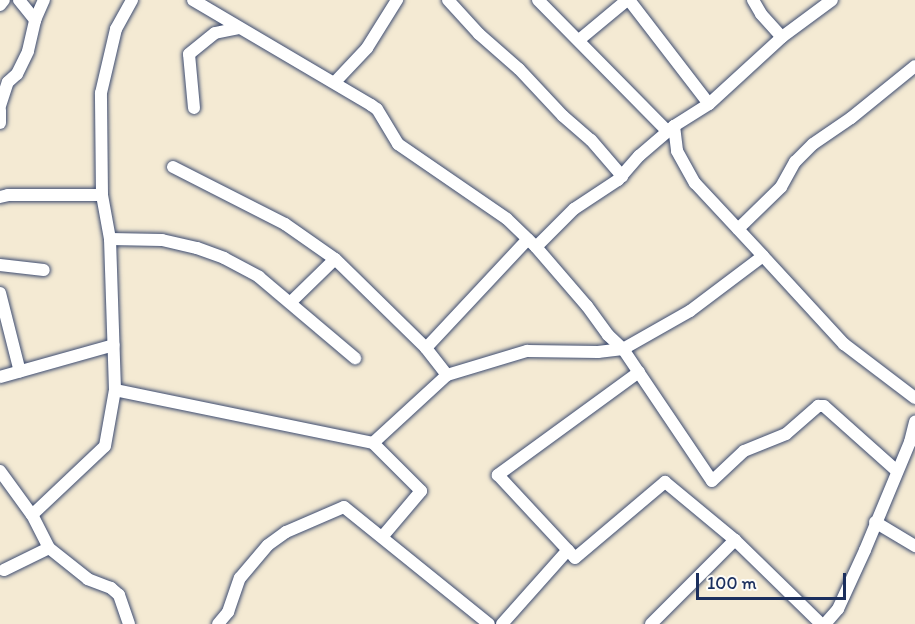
<!DOCTYPE html>
<style>
body{margin:0}
#map{position:relative;width:915px;height:624px;overflow:hidden;background:#f4ead3;font-family:Itim,sans-serif}
div>[style]{position:absolute}
.roads{filter:drop-shadow(0 0 2px #3c4b70) drop-shadow(0 0 2px #3c4b70)}
.minor>*{height:12px;margin:-6px;padding:0 6px;transform-origin:6px;border-radius:6px;background:#fff}
span{translate:-50% -50%;white-space:nowrap;text-align:center;line-height:1.15;-webkit-text-stroke:4.5px #fdfcf7;paint-order:stroke}
.scale{position:absolute;left:696px;top:573px;width:150px;height:27px;box-sizing:border-box;border:3px solid #1b2f5e;border-top:0;padding-left:8px;font-size:18px;line-height:21px;white-space:nowrap;color:#1b2f5e;-webkit-text-stroke:4px #fdfcf7;paint-order:stroke}
</style>
<div id="map">
<div class="roads">
<div class="minor">
<i style="left:19px;top:0;width:26px;rotate:51deg"></i>
<i style="left:35px;top:20px;width:22px;rotate:-66deg"></i>
<i style="left:193px;top:0;width:207px;rotate:30.5deg"></i>
<i style="left:371px;top:105px;width:7px;rotate:34deg"></i>
<i style="left:377px;top:109px;width:41px;rotate:59deg"></i>
<i style="left:398px;top:144px;width:132px;rotate:34.5deg"></i>
<i style="left:507px;top:219px;width:40px;rotate:44deg"></i>
<i style="left:536px;top:247px;width:78px;rotate:49.2deg"></i>
<i style="left:587px;top:306px;width:36px;rotate:54deg"></i>
<i style="left:608px;top:335px;width:21px;rotate:43deg"></i>
<i style="left:623px;top:349px;width:159px;rotate:56deg"></i>
<i style="left:712px;top:481px;width:44px;rotate:-43.2deg"></i>
<i style="left:744px;top:451px;width:45px;rotate:-22deg"></i>
<i style="left:786px;top:434px;width:43px;rotate:-41.2deg"></i>
<i style="left:818px;top:406px;width:6px"></i>
<i style="left:824px;top:406px;width:98px;rotate:41.7deg"></i>
<i style="left:448px;top:0;width:46px;rotate:47.6deg"></i>
<i style="left:479px;top:34px;width:53px;rotate:41.2deg"></i>
<i style="left:519px;top:69px;width:64px;rotate:46.9deg"></i>
<i style="left:563px;top:116px;width:37px;rotate:41deg"></i>
<i style="left:591px;top:140px;width:48px;rotate:49.3deg"></i>
<i style="left:538px;top:0;width:185px;rotate:45.4deg"></i>
<i style="left:629px;top:0;width:131px;rotate:52.4deg"></i>
<i style="left:753px;top:0;width:16px;rotate:60deg"></i>
<i style="left:761px;top:14px;width:31px;rotate:48deg"></i>
<i style="left:0;top:5px;width:6px;rotate:-51deg"></i>
<i style="left:579px;top:40px;width:62px;rotate:-39.8deg"></i>
<i style="left:335px;top:82px;width:47px;rotate:-46.7deg"></i>
<i style="left:367px;top:48px;width:57px;rotate:-58deg"></i>
<i style="left:0;top:106px;width:25px;rotate:-72deg"></i>
<i style="left:8px;top:82px;width:12px;rotate:-42deg"></i>
<i style="left:17px;top:74px;width:25px;rotate:-64deg"></i>
<i style="left:28px;top:51px;width:32px;rotate:-77deg"></i>
<i style="left:194px;top:108px;width:54px;rotate:-95.3deg"></i>
<i style="left:189px;top:54px;width:33px;rotate:-39deg"></i>
<i style="left:215px;top:33px;width:24px;rotate:-12deg"></i>
<i style="left:0;top:110px;width:13px;rotate:90deg"></i>
<i style="left:674px;top:126px;width:25px;rotate:83deg"></i>
<i style="left:677px;top:151px;width:37px;rotate:61deg"></i>
<i style="left:695px;top:183px;width:100px;rotate:47deg"></i>
<i style="left:173px;top:167px;width:126px;rotate:27deg"></i>
<i style="left:285px;top:224px;width:61px;rotate:35deg"></i>
<i style="left:0;top:197px;width:8px;rotate:-14deg"></i>
<i style="left:8px;top:195px;width:94px"></i>
<i style="left:738px;top:229px;width:60px;rotate:-44.3deg"></i>
<i style="left:781px;top:187px;width:29px;rotate:-61deg"></i>
<i style="left:795px;top:162px;width:25px;rotate:-45deg"></i>
<i style="left:813px;top:144px;width:46px;rotate:-34.4deg"></i>
<i style="left:851px;top:118px;width:82px;rotate:-39.1deg"></i>
<i style="left:110px;top:239px;width:52px;rotate:1.1deg"></i>
<i style="left:162px;top:240px;width:36px;rotate:13deg"></i>
<i style="left:197px;top:248px;width:29px;rotate:20deg"></i>
<i style="left:224px;top:258px;width:40px;rotate:28deg"></i>
<i style="left:259px;top:277px;width:126px;rotate:40.2deg"></i>
<i style="left:536px;top:247px;width:54px;rotate:-45deg"></i>
<i style="left:574px;top:209px;width:53px;rotate:-33.4deg"></i>
<i style="left:618px;top:180px;width:32px;rotate:-49deg"></i>
<i style="left:639px;top:156px;width:46px;rotate:-40.6deg"></i>
<i style="left:674px;top:126px;width:41px;rotate:-32.2deg"></i>
<i style="left:709px;top:104px;width:99px;rotate:-42.5deg"></i>
<i style="left:782px;top:37px;width:62px;rotate:-36.5deg"></i>
<i style="left:0;top:265px;width:44px;rotate:6.5deg"></i>
<i style="left:0;top:293px;width:81px;rotate:75.8deg"></i>
<i style="left:426px;top:348px;width:149px;rotate:-46.9deg"></i>
<i style="left:639px;top:372px;width:175px;rotate:143.9deg"></i>
<i style="left:498px;top:475px;width:113px;rotate:47.1deg"></i>
<i style="left:575px;top:558px;width:118px;rotate:-40.2deg"></i>
<i style="left:665px;top:482px;width:91px;rotate:39.6deg"></i>
<i style="left:735px;top:540px;width:120px;rotate:44.3deg"></i>
<i style="left:447px;top:375px;width:84px;rotate:-16.7deg"></i>
<i style="left:527px;top:351px;width:71px;rotate:0.8deg"></i>
<i style="left:598px;top:352px;width:25px;rotate:-7deg"></i>
<i style="left:623px;top:349px;width:77px;rotate:-29.6deg"></i>
<i style="left:690px;top:311px;width:91px;rotate:-37deg"></i>
<i style="left:763px;top:256px;width:120px;rotate:47.4deg"></i>
<i style="left:844px;top:344px;width:89px;rotate:37.3deg"></i>
<i style="left:0;top:377px;width:118px;rotate:-15.7deg"></i>
<i style="left:115px;top:390px;width:263px;rotate:11.6deg"></i>
<i style="left:373px;top:443px;width:100px;rotate:-42.6deg"></i>
<i style="left:447px;top:375px;width:34px;rotate:-128deg"></i>
<i style="left:426px;top:348px;width:127px;rotate:-135.6deg"></i>
<i style="left:335px;top:259px;width:62px;rotate:135.7deg"></i>
<i style="left:373px;top:443px;width:68px;rotate:45deg"></i>
<i style="left:421px;top:491px;width:60px;rotate:130.3deg"></i>
<i style="left:0;top:471px;width:54px;rotate:54deg"></i>
<i style="left:875px;top:522px;width:47px;rotate:31deg"></i>
<i style="left:4px;top:570px;width:50px;rotate:-26.1deg"></i>
<i style="left:129px;top:624px;width:31px;rotate:-109deg"></i>
<i style="left:119px;top:595px;width:11px;rotate:-139deg"></i>
<i style="left:111px;top:588px;width:25px;rotate:-159deg"></i>
<i style="left:88px;top:579px;width:50px;rotate:-141.5deg"></i>
<i style="left:49px;top:548px;width:37px;rotate:-117deg"></i>
<i style="left:32px;top:515px;width:100px;rotate:-43.4deg"></i>
<i style="left:105px;top:446px;width:57px;rotate:-79.9deg"></i>
<i style="left:115px;top:390px;width:151px;rotate:-91.9deg"></i>
<i style="left:110px;top:239px;width:45px;rotate:-100.3deg"></i>
<i style="left:102px;top:195px;width:102px;rotate:-90.6deg"></i>
<i style="left:101px;top:93px;width:66px;rotate:-76.8deg"></i>
<i style="left:116px;top:29px;width:33px;rotate:-61deg"></i>
<i style="left:218px;top:624px;width:16px;rotate:-50deg"></i>
<i style="left:228px;top:612px;width:36px;rotate:-71deg"></i>
<i style="left:240px;top:578px;width:43px;rotate:-49.7deg"></i>
<i style="left:268px;top:545px;width:22px;rotate:-36deg"></i>
<i style="left:286px;top:532px;width:63px;rotate:-23.3deg"></i>
<i style="left:344px;top:507px;width:186px;rotate:38.9deg"></i>
<i style="left:502px;top:624px;width:99px;rotate:-48.3deg"></i>
<i style="left:651px;top:624px;width:119px;rotate:-45deg"></i>
<i style="left:825px;top:624px;width:20px;rotate:-49deg"></i>
<i style="left:838px;top:609px;width:65px;rotate:-65.4deg"></i>
<i style="left:865px;top:550px;width:117px;rotate:-67.4deg"></i>
<i style="left:910px;top:442px;width:21px;rotate:-76deg"></i>
</div>
</div>
<div class="scale">100 m</div>
</div>
